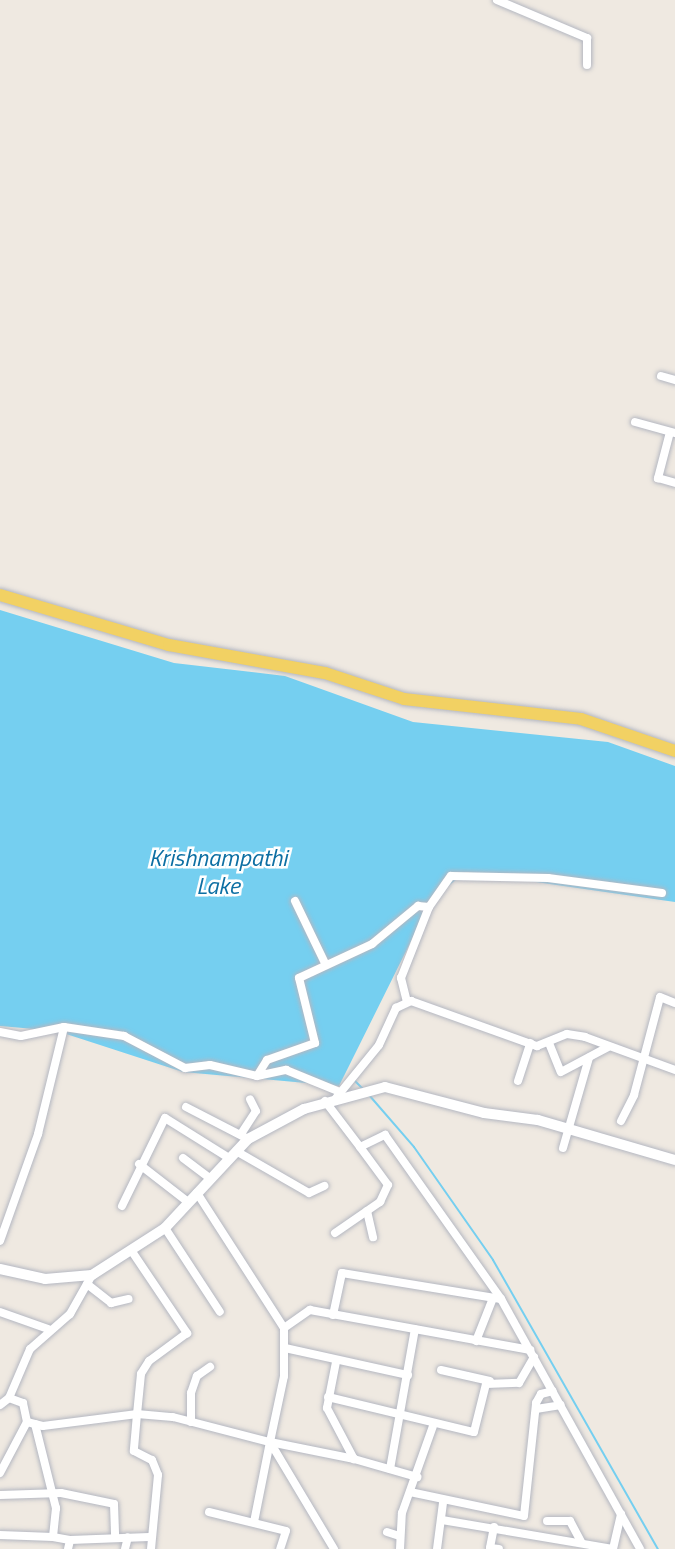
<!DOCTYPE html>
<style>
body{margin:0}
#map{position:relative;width:675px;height:1549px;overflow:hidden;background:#efe9e1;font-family:"Titillium Web",sans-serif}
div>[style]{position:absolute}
.water>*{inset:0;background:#75cff0}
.stream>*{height:2px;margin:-1px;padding:0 1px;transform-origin:1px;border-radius:1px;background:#75cff0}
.roads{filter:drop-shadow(0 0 2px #b4b7c1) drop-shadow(0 0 2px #b4b7c1)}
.street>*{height:8px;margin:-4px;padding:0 4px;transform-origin:4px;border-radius:4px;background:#fff}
.secondary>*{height:10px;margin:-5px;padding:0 5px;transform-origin:5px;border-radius:5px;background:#fff}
.primary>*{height:12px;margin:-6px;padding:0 6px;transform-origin:6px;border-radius:6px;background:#f2d163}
span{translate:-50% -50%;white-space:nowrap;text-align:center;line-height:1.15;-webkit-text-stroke:5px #fff;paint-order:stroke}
.water-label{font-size:24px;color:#0d6fa3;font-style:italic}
</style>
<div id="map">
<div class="water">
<i style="clip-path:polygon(0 610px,174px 663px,285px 676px,413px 722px,608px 742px,675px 766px,675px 902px,466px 872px,432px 899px,339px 1086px,183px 1072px,57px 1031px,0 1026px)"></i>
</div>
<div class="stream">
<i style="left:354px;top:1080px;width:13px;rotate:45deg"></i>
<i style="left:369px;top:1095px;width:69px;rotate:49.1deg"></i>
<i style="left:414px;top:1147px;width:138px;rotate:55deg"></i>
<i style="left:493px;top:1260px;width:333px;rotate:60.3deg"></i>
</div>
<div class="roads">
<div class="street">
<i style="left:497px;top:0;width:98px;rotate:22.9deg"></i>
<i style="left:587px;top:38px;width:27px;rotate:90deg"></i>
<i style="left:661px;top:376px;width:15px;rotate:16deg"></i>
<i style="left:635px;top:422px;width:41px;rotate:15.4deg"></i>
<i style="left:670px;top:432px;width:48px;rotate:104.6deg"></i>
<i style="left:658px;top:478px;width:18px;rotate:16deg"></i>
<i style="left:295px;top:901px;width:71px;rotate:64.2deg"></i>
<i style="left:407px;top:1002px;width:25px;rotate:-104deg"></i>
<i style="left:401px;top:978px;width:76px;rotate:-68.5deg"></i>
<i style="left:429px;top:907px;width:38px;rotate:-55deg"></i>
<i style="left:451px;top:876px;width:97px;rotate:1.2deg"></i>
<i style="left:548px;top:878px;width:115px;rotate:7.5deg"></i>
<i style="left:0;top:1032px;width:21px;rotate:11deg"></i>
<i style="left:21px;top:1036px;width:44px;rotate:-11.8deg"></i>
<i style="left:64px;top:1027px;width:61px;rotate:8.5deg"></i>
<i style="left:124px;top:1036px;width:69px;rotate:27.7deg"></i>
<i style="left:185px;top:1068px;width:25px;rotate:-7deg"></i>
<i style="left:210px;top:1065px;width:48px;rotate:13.2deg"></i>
<i style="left:257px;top:1076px;width:30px;rotate:-12deg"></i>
<i style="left:286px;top:1070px;width:58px;rotate:22.2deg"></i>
<i style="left:549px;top:1043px;width:31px;rotate:68deg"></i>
<i style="left:561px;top:1072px;width:53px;rotate:-28deg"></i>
<i style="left:257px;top:1076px;width:19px;rotate:-58deg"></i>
<i style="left:267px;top:1060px;width:51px;rotate:-19.5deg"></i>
<i style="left:315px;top:1043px;width:67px;rotate:-103.8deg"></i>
<i style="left:299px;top:978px;width:81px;rotate:-25deg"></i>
<i style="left:372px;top:944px;width:60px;rotate:-39.6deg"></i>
<i style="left:418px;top:906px;width:11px;rotate:5deg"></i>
<i style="left:518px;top:1081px;width:40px;rotate:-72deg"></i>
<i style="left:336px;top:1098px;width:68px;rotate:-50.9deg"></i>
<i style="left:379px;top:1045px;width:41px;rotate:-65.3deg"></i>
<i style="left:396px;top:1008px;width:17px;rotate:-25deg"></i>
<i style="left:411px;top:1001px;width:134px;rotate:19.7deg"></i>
<i style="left:537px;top:1046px;width:32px;rotate:-22deg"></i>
<i style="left:567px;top:1034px;width:18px;rotate:9deg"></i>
<i style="left:585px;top:1037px;width:96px;rotate:20.1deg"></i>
<i style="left:325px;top:1101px;width:58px;rotate:52.7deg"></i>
<i style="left:360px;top:1147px;width:28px;rotate:-26deg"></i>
<i style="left:385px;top:1135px;width:201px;rotate:54.7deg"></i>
<i style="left:501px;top:1299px;width:286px;rotate:60.9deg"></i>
<i style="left:186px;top:1107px;width:70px;rotate:27.3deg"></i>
<i style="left:621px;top:1121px;width:29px;rotate:-63deg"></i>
<i style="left:634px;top:1095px;width:101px;rotate:-75.1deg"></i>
<i style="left:660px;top:997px;width:16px;rotate:22deg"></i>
<i style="left:241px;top:1134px;width:27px;rotate:-57deg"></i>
<i style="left:256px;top:1111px;width:13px;rotate:-117deg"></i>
<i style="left:563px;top:1148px;width:94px;rotate:-73.9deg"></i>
<i style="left:236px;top:1151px;width:84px;rotate:29.9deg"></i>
<i style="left:309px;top:1193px;width:17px;rotate:-25deg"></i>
<i style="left:183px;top:1158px;width:34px;rotate:37deg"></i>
<i style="left:139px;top:1164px;width:62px;rotate:37.8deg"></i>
<i style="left:122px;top:1206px;width:98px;rotate:-64deg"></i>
<i style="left:165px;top:1118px;width:75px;rotate:32deg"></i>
<i style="left:367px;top:1211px;width:27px;rotate:77deg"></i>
<i style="left:165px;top:1228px;width:100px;rotate:56.8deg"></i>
<i style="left:335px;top:1233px;width:55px;rotate:-34.6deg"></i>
<i style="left:380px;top:1202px;width:19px;rotate:-65deg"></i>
<i style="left:388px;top:1185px;width:47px;rotate:-126.4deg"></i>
<i style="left:0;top:1241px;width:114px;rotate:-70.4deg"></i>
<i style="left:38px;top:1134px;width:110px;rotate:-76.3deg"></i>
<i style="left:133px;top:1253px;width:97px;rotate:56deg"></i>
<i style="left:187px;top:1333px;width:47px;rotate:143.6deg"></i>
<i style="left:149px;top:1361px;width:15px;rotate:122deg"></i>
<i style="left:141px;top:1374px;width:40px;rotate:95.7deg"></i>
<i style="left:137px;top:1414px;width:36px;rotate:5deg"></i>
<i style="left:173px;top:1417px;width:100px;rotate:14.5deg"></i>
<i style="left:270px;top:1442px;width:67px;rotate:-78deg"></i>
<i style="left:284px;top:1376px;width:48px;rotate:-90deg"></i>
<i style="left:284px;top:1328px;width:161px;rotate:-122.8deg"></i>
<i style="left:92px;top:1275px;width:45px;rotate:119.4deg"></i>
<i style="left:70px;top:1314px;width:53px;rotate:138.8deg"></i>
<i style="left:30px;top:1349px;width:53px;rotate:113.2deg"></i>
<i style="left:9px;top:1398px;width:15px;rotate:20deg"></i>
<i style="left:23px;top:1403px;width:19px;rotate:78deg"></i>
<i style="left:27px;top:1422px;width:16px;rotate:14deg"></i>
<i style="left:43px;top:1426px;width:95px;rotate:-7.3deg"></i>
<i style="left:137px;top:1414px;width:37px;rotate:95deg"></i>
<i style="left:134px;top:1451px;width:20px;rotate:27deg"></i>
<i style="left:152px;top:1460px;width:16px;rotate:68deg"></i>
<i style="left:158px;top:1475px;width:74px;rotate:95.4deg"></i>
<i style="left:87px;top:1284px;width:31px;rotate:38deg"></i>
<i style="left:111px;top:1303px;width:18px;rotate:-13deg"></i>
<i style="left:0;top:1312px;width:51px;rotate:19.5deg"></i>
<i style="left:333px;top:1315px;width:43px;rotate:-77.9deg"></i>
<i style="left:342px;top:1273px;width:161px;rotate:9.3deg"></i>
<i style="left:284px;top:1328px;width:32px;rotate:-35deg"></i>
<i style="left:310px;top:1310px;width:224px;rotate:10.3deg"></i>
<i style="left:476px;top:1341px;width:46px;rotate:-68.4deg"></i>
<i style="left:285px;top:1348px;width:126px;rotate:12.4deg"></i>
<i style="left:336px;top:1362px;width:47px;rotate:101.1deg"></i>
<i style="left:327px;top:1408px;width:58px;rotate:62.1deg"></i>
<i style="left:354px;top:1459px;width:66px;rotate:15.9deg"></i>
<i style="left:441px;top:1370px;width:50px;rotate:12.7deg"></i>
<i style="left:328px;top:1397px;width:150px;rotate:13.5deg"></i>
<i style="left:474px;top:1432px;width:49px;rotate:-76deg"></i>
<i style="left:486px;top:1384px;width:33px;rotate:-2deg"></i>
<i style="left:519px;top:1383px;width:30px;rotate:-60deg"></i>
<i style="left:0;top:1405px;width:11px;rotate:-38deg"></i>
<i style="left:536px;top:1409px;width:25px;rotate:-9deg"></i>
<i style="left:191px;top:1422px;width:29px;rotate:-90deg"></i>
<i style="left:191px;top:1393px;width:18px;rotate:-71deg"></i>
<i style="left:197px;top:1376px;width:16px;rotate:-35deg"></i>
<i style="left:35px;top:1424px;width:87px;rotate:76deg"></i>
<i style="left:56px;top:1508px;width:29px;rotate:96deg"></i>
<i style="left:53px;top:1537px;width:17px;rotate:10deg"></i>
<i style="left:270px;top:1442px;width:86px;rotate:11.4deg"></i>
<i style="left:390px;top:1469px;width:142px;rotate:-79.9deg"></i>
<i style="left:0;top:1473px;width:58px;rotate:-62.1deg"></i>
<i style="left:410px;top:1492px;width:116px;rotate:11.9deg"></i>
<i style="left:524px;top:1516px;width:114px;rotate:-83.9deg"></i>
<i style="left:536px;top:1403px;width:10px;rotate:-61deg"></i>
<i style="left:541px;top:1394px;width:12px;rotate:-14deg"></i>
<i style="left:0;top:1495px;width:61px;rotate:-1.9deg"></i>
<i style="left:61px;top:1493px;width:54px;rotate:11.7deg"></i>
<i style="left:114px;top:1504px;width:33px;rotate:88deg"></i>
<i style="left:209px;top:1512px;width:79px;rotate:13.9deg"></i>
<i style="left:286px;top:1531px;width:19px;rotate:108deg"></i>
<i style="left:442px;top:1520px;width:173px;rotate:9.6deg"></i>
<i style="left:613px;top:1549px;width:36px;rotate:-77deg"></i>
<i style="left:547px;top:1521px;width:23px"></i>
<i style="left:570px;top:1521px;width:24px;rotate:62deg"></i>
<i style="left:254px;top:1522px;width:82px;rotate:-78.7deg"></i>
<i style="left:270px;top:1442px;width:125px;rotate:59.1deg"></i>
<i style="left:494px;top:1527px;width:21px;rotate:101deg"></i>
<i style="left:490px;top:1548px;width:9px;rotate:6deg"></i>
<i style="left:387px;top:1532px;width:13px;rotate:18deg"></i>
<i style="left:0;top:1535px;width:53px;rotate:2.2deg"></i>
<i style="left:68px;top:1549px;width:9px;rotate:-77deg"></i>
<i style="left:70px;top:1540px;width:79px;rotate:-2.2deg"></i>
<i style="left:125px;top:1549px;width:12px;rotate:-76deg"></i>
<i style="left:400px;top:1549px;width:36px;rotate:-87deg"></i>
<i style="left:402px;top:1513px;width:92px;rotate:-70.4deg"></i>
<i style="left:437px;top:1549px;width:46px;rotate:-82.6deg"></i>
</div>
<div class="secondary">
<i style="left:0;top:1269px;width:46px;rotate:12.5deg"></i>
<i style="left:45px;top:1279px;width:47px;rotate:-4.9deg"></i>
<i style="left:92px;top:1275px;width:87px;rotate:-32.8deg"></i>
<i style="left:165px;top:1228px;width:122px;rotate:-47deg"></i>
<i style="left:248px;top:1139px;width:64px;rotate:-28.2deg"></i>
<i style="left:304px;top:1109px;width:84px;rotate:-15.2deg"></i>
<i style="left:385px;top:1087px;width:102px;rotate:14.7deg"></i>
<i style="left:484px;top:1113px;width:54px;rotate:7.4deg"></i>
<i style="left:538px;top:1120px;width:143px;rotate:16.3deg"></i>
</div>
<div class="primary">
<i style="left:0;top:595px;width:176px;rotate:16.5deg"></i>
<i style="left:169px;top:645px;width:158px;rotate:10.2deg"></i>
<i style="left:325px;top:673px;width:83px;rotate:18.2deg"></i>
<i style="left:404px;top:699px;width:178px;rotate:6.4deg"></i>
<i style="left:581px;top:719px;width:99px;rotate:18.8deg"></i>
</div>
</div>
<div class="water-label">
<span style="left:218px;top:872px">Krishnampathi<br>Lake</span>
</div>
</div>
